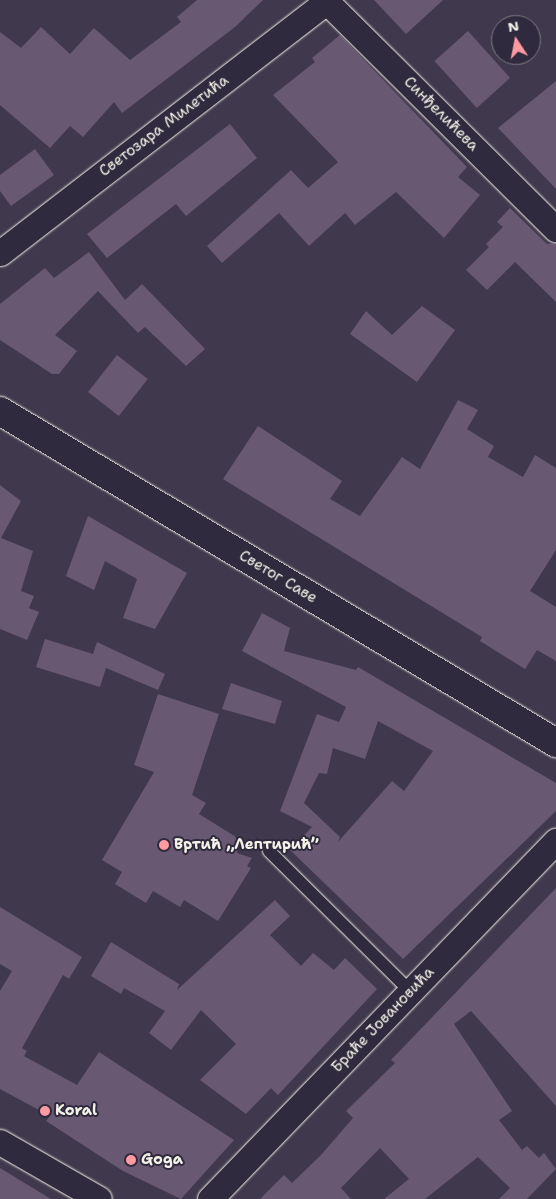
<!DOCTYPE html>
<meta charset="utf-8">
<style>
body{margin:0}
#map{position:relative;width:556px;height:1199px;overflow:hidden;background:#40384d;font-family:"Shantell Sans",sans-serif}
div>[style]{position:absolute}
.building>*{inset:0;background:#695872;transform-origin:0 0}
.roads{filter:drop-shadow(0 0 1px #f4f1e8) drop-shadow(0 0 1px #f4f1e8)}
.service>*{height:12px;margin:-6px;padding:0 6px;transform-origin:6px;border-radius:6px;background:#2f2a3d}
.minor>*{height:25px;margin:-12.5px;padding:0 12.5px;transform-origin:12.5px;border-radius:12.5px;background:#2f2a3d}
.tertiary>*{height:28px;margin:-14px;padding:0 14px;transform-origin:14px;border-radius:14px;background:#2f2a3d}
.dots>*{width:14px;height:14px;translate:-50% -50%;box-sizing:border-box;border:2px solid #2f2a3d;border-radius:50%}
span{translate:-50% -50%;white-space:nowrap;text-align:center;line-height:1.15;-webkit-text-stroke:4px #2f2a3d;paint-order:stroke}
.street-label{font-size:15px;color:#f4f1e8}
.poi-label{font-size:15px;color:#f4f1e8;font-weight:700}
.left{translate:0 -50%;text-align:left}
.north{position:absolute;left:491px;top:15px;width:50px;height:50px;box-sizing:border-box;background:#2f2a3d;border:1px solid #7e7a81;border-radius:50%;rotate:349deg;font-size:14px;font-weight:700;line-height:20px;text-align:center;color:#f4f1e8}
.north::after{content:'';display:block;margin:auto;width:18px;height:22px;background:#ff9aa2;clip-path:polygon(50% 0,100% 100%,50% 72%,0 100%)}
</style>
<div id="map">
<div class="building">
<i style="clip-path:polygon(197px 0,263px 0,235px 27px,122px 113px,114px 102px,83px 137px,70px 126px,50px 148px,0 105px,0 32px,21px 48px,41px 27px,70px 54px,94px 28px,130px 60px,181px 22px,177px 17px)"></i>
<i style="clip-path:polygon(374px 0,443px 0,406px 34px)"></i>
<i style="left:468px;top:31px;width:63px;height:45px;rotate:48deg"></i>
<i style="clip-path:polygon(340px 35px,467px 167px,458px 177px,480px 195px,444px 238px,396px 192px,355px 225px,345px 213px,309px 246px,279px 213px,222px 263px,207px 246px,291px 170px,308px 188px,338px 162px,273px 95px,315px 62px,312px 58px)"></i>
<i style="clip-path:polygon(556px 81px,556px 189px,498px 128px)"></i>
<i style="clip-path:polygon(230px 124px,257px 158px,186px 216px,176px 204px,107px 258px,87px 234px)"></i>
<i style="clip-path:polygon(35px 149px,54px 175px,11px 206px,0 191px,0 175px)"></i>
<i style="clip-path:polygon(510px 208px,547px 244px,556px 243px,556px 302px,515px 262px,487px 290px,466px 270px,489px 247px,486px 244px,503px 227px,497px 222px)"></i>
<i style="clip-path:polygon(89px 252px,125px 300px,142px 284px,205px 349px,186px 366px,145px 327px,138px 333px,98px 291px,55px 335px,77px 351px,59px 374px,52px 374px,0 340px,0 304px,45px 268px,54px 278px)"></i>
<i style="clip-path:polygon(422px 306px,455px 330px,417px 382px,350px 334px,366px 311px,392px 335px)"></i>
<i style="left:117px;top:355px;width:39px;height:47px;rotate:38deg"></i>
<i style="clip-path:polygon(458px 400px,478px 410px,467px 429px,494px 446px,488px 457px,523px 477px,535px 455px,556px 468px,556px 550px,530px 591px,556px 607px,556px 661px,537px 650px,525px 669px,480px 641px,482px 637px,223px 479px,258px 426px,342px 481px,330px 499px,360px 516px,402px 457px,420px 469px)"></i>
<i style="clip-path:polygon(0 485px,21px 501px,1px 538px,33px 551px,21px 591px,34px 596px,29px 608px,39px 612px,27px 640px,0 629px)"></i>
<i style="clip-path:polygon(88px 516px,187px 573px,155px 629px,123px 618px,137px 579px,105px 561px,94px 590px,66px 576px)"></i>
<i style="clip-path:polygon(evenodd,262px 613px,290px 628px,284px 651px,356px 670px,358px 667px,556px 783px,556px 811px,403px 959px,290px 850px,312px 827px,280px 811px,317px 714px,339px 722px,346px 707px,242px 651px,262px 613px,378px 721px,433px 751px,404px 791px,392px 781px,338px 842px,340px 837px,304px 803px,319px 773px,327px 774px,333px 748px,365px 759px,378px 721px)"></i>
<i style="clip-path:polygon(45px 639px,93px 654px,97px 642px,165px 674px,158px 690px,106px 668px,100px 687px,36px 667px)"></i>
<i style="clip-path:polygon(231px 683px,282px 701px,275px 724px,222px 709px)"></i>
<i style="clip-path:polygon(158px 694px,219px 714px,192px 795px,206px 803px,199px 814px,241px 840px,237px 853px,252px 858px,247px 866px,251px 868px,218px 921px,184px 900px,180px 907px,153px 891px,146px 903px,115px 884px,122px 872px,102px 860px,154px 772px,134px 765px)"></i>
<i style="clip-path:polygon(556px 888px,556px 1106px,471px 1011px,454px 1024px,512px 1111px,499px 1120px,522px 1150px,527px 1146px,539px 1158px,544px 1153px,556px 1169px,527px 1199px,499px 1199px,510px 1188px,478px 1157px,425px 1199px,384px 1199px,409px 1179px,380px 1148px,341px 1188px,351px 1199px,260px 1199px,284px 1175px,292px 1183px,321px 1155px,353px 1118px,346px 1111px,395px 1063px,391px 1060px)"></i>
<i style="clip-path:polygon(275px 900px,290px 916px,270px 935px,301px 966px,313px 953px,334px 970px,345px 958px,377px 989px,278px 1095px,271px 1088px,246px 1114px,200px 1080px,236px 1044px,201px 1010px,171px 1050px,149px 1033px,165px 1011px,124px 988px,121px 994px,91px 976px,111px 942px,179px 984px,177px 990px)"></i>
<i style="clip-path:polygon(0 907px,82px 957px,69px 979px,63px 975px,22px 1048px,27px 1051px,24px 1056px,77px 1085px,99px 1052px,234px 1140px,181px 1199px,123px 1171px,46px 1121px,50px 1116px,0 1089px,0 991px,12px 971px,0 964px)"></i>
<i style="clip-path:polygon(0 1168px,51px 1199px,0 1199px)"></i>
</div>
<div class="roads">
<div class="service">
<i style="left:269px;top:851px;width:199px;rotate:44.8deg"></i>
</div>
<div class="minor">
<i style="left:325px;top:0;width:325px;rotate:44.8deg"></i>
<i style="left:0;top:253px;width:414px;rotate:-37.6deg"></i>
<i style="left:0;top:1142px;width:114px;rotate:29.9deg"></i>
<i style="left:210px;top:1199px;width:498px;rotate:-46deg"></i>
</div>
<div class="tertiary">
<i style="left:0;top:411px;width:648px;rotate:30.84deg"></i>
</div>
</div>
<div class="dots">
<i style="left:164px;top:845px;background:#ff9aa2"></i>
<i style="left:45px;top:1111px;background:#ff9aa2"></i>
<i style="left:131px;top:1160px;background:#ff9aa2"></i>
</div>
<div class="street-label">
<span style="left:441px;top:114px;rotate:45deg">Синђелићева</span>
<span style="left:164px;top:126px;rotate:-37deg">Светозара Милетића</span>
<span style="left:278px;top:577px;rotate:31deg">Светог Саве</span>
<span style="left:383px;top:1020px;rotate:-46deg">Браће Јовановића</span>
</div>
<div class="poi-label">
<span class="left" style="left:174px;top:845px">Вртић „Лептирић”</span>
<span class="left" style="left:55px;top:1111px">Koral</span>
<span class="left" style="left:141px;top:1160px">Goga</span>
</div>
<div class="north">N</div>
</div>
